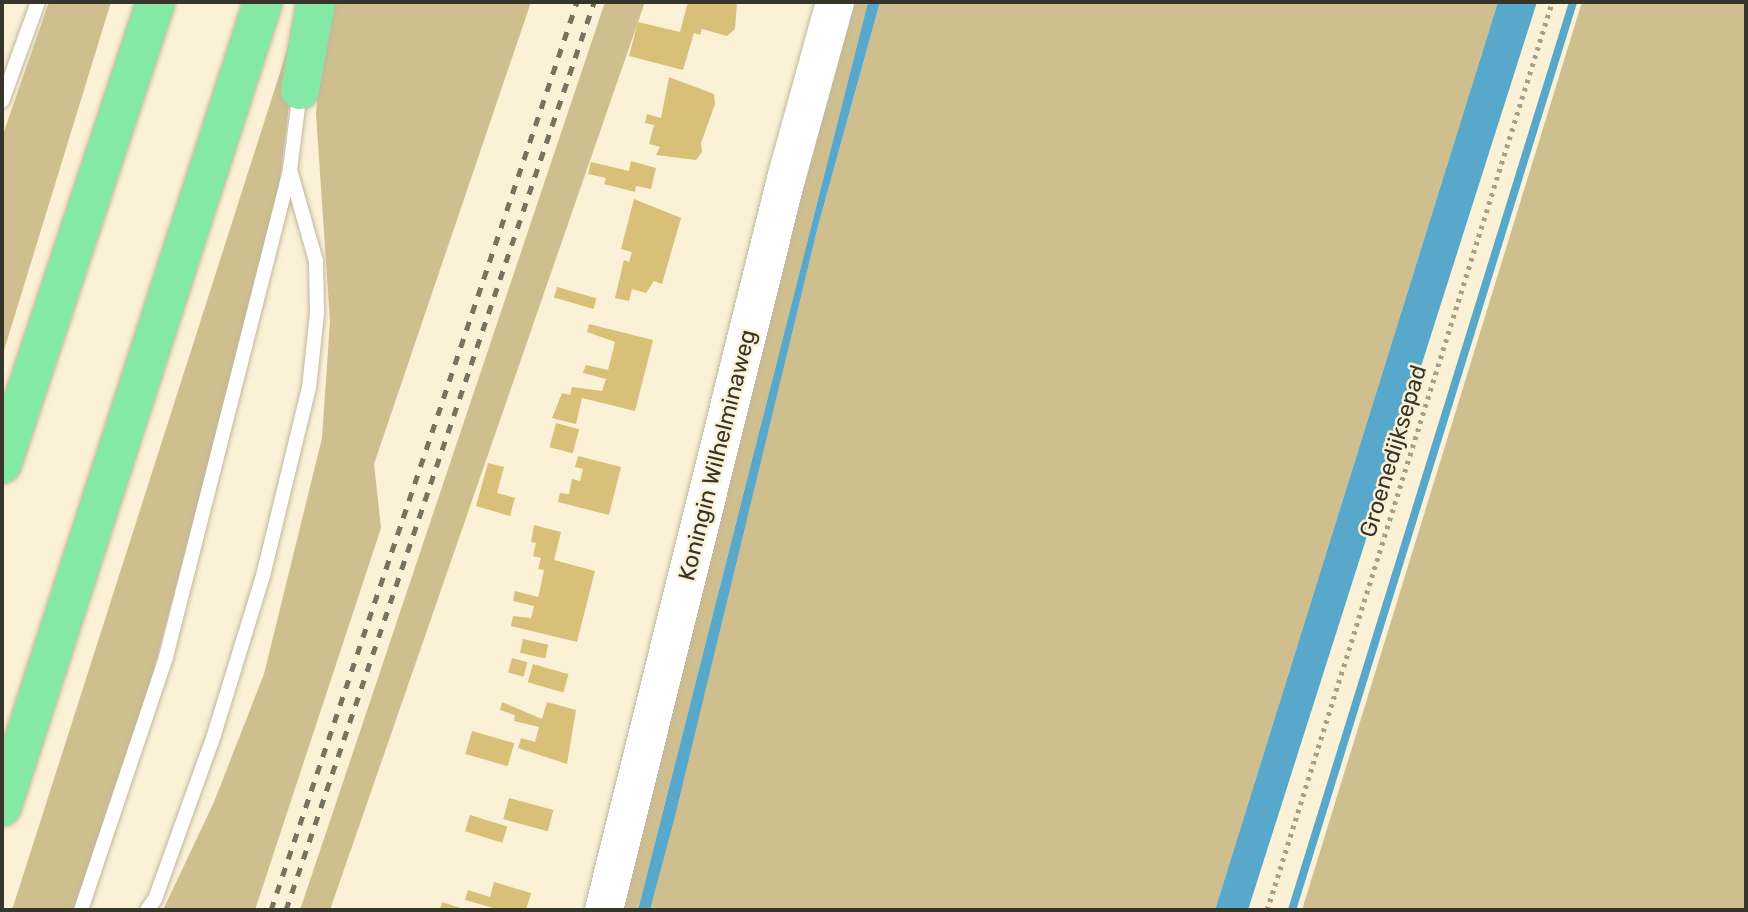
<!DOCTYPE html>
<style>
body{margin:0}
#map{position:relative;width:1748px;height:912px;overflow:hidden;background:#faf1d6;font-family:Rubik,sans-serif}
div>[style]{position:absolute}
.green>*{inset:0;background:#cfbf8f}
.water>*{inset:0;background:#57a8ca}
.stream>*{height:8px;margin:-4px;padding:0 4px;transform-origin:4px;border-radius:4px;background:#57a8ca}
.building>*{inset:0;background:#d8c079;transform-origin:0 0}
.path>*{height:4.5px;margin-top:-2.25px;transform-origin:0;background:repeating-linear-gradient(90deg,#a59f8b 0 3.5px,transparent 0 8.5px)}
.roads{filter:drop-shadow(0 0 2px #c0b79d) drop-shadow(0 0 2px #c0b79d)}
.service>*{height:14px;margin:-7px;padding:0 7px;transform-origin:7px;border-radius:7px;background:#fff}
.secondary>*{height:38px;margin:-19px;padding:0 19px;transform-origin:19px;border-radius:19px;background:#fff}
.motorway>*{height:38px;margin:-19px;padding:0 19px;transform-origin:19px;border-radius:19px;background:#85e9a6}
.rail>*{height:5px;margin-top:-2.5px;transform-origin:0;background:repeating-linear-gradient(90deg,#777261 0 9px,transparent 0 18px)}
span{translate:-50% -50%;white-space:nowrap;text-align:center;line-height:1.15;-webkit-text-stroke:5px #faf1d6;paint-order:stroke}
.street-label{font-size:23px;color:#373429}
.frame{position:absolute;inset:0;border:4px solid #373429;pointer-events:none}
</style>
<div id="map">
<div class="green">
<i style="clip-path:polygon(49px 2px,111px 2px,2px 357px,2px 137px)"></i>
<i style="clip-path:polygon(326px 2px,531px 2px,374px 464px,381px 528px,255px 910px,163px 910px,214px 802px,264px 674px,322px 438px,330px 321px,316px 114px)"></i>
<i style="clip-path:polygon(605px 2px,645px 2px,330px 910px,300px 910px)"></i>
<i style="clip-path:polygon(854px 2px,868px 2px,638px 910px,619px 910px,772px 303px)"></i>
<i style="clip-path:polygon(880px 2px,1498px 2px,1215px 910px,650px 910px,818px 226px)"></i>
<i style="clip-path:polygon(1582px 2px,1746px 2px,1746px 910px,1302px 910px)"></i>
<i style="clip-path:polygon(301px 7px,277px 204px,150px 684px,74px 910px,12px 910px)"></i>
</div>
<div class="water">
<i style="clip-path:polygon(868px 2px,880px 2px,818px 226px,675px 816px,650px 910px,638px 910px)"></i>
<i style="clip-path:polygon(1498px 2px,1537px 2px,1248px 910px,1215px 910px)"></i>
</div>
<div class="stream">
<i style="left:1292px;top:910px;width:950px;rotate:-72.8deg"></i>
</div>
<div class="building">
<i style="clip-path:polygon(688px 2px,737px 2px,735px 29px,727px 36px,702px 29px,700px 35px,694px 33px,683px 70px,629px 56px,638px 22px,680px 32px)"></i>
<i style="clip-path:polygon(669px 77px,714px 94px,715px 104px,701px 143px,702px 152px,696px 160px,656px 155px,660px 147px,649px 144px,654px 125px,645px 123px,647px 114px,661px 118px)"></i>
<i style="clip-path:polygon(631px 161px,656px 168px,651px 189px,636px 186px,635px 192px,604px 184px,606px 178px,588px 174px,591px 162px,629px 171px)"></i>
<i style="clip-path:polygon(634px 199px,681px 218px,662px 284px,654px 281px,646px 293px,632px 289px,629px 301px,615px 298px,624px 260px,629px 262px,632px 252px,621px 249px)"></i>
<i style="left:557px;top:287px;width:41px;height:11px;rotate:16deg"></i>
<i style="clip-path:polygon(589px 324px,653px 340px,635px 411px,582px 398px,576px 424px,552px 418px,562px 393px,570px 395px,572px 387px,602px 391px,606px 379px,583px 373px,586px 365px,608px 370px,615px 342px,587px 332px)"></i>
<i style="left:556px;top:423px;width:24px;height:25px;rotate:15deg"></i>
<i style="clip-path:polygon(578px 456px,621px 467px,609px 515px,558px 502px,560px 493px,569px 494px,572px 479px,580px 481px,583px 469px,575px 467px)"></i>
<i style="clip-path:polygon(488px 463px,504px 467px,497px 493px,515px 498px,510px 516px,476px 506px)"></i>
<i style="clip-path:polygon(534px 525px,561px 532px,554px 560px,595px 571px,577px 642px,511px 626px,513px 616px,531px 618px,534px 606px,513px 601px,515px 591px,538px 597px,541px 585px,544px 570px,538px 569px,541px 558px,533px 556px,536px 543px,531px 542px)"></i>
<i style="left:523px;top:639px;width:26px;height:14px;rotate:13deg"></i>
<i style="left:512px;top:658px;width:16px;height:15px;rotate:15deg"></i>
<i style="left:533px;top:664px;width:37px;height:19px;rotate:16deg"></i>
<i style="clip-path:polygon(502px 702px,542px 719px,547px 702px,576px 710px,567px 764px,518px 748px,521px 738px,535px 742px,539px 727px,514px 721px,515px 715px,500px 710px)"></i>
<i style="left:472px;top:731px;width:44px;height:24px;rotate:16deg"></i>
<i style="left:509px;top:798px;width:46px;height:22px;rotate:15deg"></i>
<i style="left:470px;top:815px;width:39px;height:17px;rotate:17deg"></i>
<i style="clip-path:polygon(494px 882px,531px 893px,526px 910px,501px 910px,465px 900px,468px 890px,490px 897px)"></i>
<i style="clip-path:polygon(442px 902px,467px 910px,440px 910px)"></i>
</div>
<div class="path">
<i style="left:1267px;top:910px;width:952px;rotate:-72.57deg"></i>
</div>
<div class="roads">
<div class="service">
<i style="left:2px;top:101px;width:105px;rotate:-70deg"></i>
<i style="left:81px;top:910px;width:267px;rotate:-71.4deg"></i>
<i style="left:166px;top:657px;width:503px;rotate:-75.71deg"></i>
<i style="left:290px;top:170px;width:80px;rotate:-82.8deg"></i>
<i style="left:147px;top:910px;width:14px;rotate:-54deg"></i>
<i style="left:155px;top:899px;width:174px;rotate:-70.2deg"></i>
<i style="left:214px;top:735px;width:166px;rotate:-72.9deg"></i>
<i style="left:263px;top:576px;width:194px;rotate:-76.3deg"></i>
<i style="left:309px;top:388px;width:75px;rotate:-83.9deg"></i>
<i style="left:317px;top:313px;width:52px;rotate:-91.1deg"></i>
<i style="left:316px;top:261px;width:95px;rotate:-105.9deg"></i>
</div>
<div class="secondary">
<i style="left:604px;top:910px;width:753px;rotate:-76.02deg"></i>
<i style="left:786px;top:179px;width:184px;rotate:-74.5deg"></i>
</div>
<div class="motorway">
<i style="left:300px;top:90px;width:89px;rotate:-79.7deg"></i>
<i style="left:2px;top:464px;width:487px;rotate:-71.6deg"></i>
<i style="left:2px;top:807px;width:846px;rotate:-72.04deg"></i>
</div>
</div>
<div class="rail">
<i style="left:271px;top:910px;width:958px;rotate:-71.38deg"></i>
<i style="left:286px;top:910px;width:959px;rotate:-71.26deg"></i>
</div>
<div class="street-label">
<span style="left:1393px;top:451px;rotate:-73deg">Groenedijksepad</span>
<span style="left:717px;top:455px;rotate:-76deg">Koningin Wilhelminaweg</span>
</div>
<div class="frame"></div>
</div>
